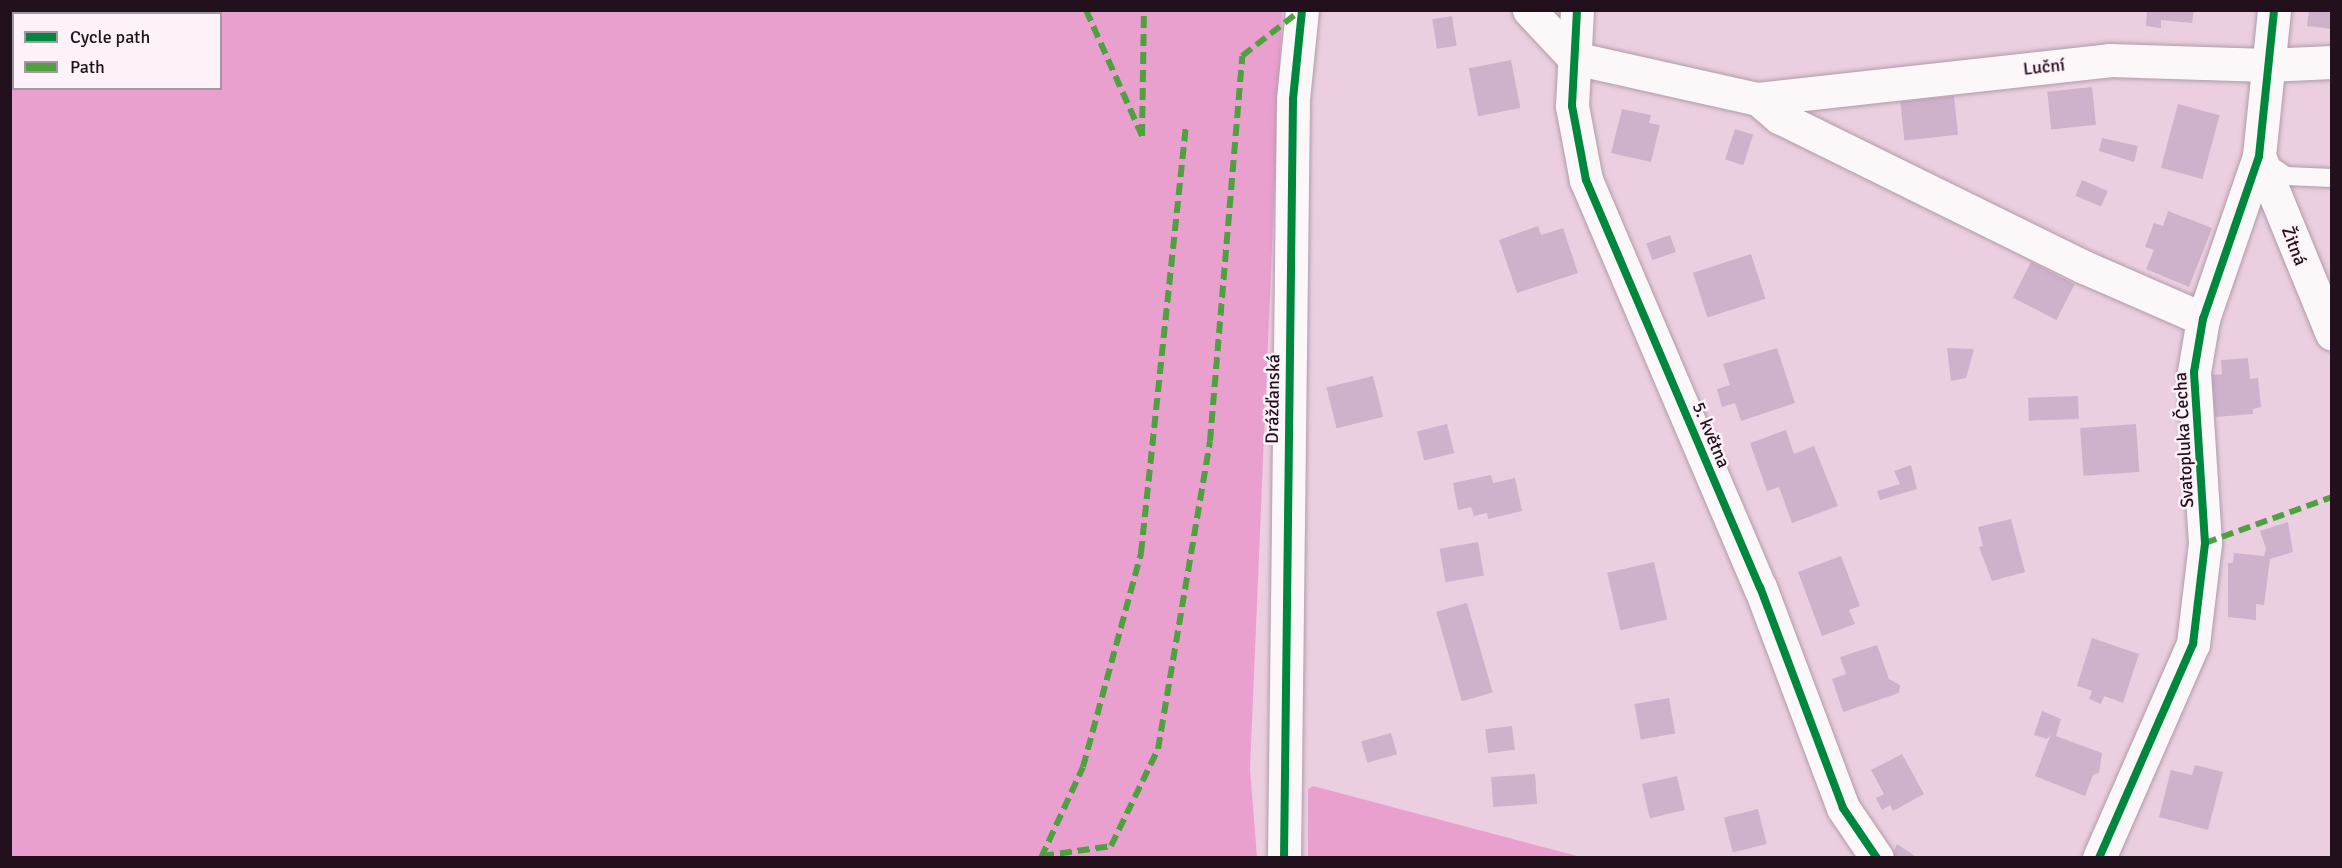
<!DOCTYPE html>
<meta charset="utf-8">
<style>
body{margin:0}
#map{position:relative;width:2342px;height:868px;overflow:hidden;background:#ebcfe0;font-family:Signika,sans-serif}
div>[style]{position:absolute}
.forest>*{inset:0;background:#e9a0cf}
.building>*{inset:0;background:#ceb1cb;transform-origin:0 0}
.roads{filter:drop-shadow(0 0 2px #b09ba8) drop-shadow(0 0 2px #b09ba8)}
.lane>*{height:18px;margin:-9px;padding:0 9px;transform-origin:9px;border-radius:9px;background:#fcf8fa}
.street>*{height:33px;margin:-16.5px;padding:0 16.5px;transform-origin:16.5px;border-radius:16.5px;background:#fcf8fa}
.secondary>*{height:33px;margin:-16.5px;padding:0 16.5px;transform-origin:16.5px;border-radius:16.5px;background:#fcf8fa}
.quiet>*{height:6px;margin-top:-3px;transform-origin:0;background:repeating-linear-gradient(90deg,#50a041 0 12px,transparent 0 18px)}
.cycleway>*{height:8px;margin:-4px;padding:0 4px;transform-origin:4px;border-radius:4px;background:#00873e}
span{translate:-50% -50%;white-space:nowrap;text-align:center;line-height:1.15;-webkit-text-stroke:5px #fdf2f9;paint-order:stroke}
.street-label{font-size:18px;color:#22101c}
.frame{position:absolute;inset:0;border:12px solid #22101c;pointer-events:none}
.legend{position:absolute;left:12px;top:12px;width:210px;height:78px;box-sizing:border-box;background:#fdf2f9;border:2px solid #a598a1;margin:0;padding:8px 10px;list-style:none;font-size:18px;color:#22101c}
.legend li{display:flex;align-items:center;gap:12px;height:30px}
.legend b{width:30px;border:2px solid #a598a1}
</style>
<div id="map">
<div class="forest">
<i style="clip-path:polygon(evenodd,10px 11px,1282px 11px,1250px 769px,1257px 857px,11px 857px,10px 11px,14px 14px,220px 14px,220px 88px,14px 88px,14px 14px)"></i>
<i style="clip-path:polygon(1313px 786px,1581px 857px,1308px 857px,1308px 789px)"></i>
</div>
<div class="building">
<i style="clip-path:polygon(2147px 10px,2194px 10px,2192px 23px,2161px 20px,2161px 28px,2146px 26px)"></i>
<i style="clip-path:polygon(2309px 10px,2332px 10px,2332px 29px,2307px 26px)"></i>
<i style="left:1452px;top:16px;width:30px;height:20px;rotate:81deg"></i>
<i style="left:1511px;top:60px;width:49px;height:43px;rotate:79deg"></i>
<i style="left:2092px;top:87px;width:38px;height:45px;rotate:84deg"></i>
<i style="left:1954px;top:96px;width:39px;height:54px;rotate:84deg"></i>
<i style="left:2178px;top:104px;width:43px;height:66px;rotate:15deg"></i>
<i style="clip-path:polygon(1622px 109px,1651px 115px,1649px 123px,1660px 125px,1651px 162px,1611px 153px)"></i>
<i style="left:1735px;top:129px;width:19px;height:32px;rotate:18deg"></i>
<i style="clip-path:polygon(2102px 138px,2138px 146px,2134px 162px,2099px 151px)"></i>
<i style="left:2082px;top:180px;width:28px;height:17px;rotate:23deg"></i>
<i style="clip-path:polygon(2168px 211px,2212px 228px,2189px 287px,2146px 269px,2154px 250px,2145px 247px,2154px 223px,2163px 226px)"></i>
<i style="clip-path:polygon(1538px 226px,1541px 235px,1563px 228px,1578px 273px,1517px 293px,1499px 240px)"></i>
<i style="left:1670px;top:235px;width:18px;height:25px;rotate:71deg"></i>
<i style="left:1751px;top:254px;width:47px;height:61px;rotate:72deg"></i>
<i style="left:2031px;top:262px;width:49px;height:40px;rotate:27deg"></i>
<i style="clip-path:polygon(1777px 348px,1795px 403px,1741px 421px,1735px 403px,1722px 407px,1717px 389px,1730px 385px,1723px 364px)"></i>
<i style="clip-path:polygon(1947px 348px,1974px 349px,1966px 378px,1951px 381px)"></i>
<i style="clip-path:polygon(2248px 358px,2250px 379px,2258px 378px,2261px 407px,2253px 409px,2253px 414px,2215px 417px,2212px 375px,2222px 374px,2221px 360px)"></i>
<i style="left:1373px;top:376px;width:42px;height:48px;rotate:76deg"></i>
<i style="left:2078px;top:396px;width:23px;height:50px;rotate:88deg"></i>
<i style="left:1447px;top:424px;width:30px;height:31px;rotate:76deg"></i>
<i style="left:2136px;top:424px;width:48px;height:56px;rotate:86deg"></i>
<i style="clip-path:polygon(1786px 430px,1794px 454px,1814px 446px,1838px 506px,1792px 523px,1779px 487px,1767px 491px,1750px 443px)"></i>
<i style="clip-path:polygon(1911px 465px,1917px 489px,1880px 500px,1877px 491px,1900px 484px,1894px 471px)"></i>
<i style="clip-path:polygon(1491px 475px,1493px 483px,1515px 478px,1522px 511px,1488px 519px,1487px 513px,1474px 516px,1471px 507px,1458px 510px,1453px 483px)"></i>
<i style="clip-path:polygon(2011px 519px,2025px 572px,1992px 581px,1979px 547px,1983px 546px,1978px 527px)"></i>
<i style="clip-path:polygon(2288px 522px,2293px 552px,2270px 559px,2264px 605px,2256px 604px,2256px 620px,2228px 617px,2228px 563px,2233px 563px,2234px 553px,2264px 556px,2266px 549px,2260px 531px)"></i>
<i style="left:1478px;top:542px;width:34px;height:39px;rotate:80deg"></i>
<i style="clip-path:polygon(1841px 556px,1860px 606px,1849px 610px,1855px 624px,1822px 636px,1798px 572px)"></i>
<i style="left:1654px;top:562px;width:59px;height:48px;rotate:77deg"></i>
<i style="left:1467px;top:603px;width:93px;height:32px;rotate:74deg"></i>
<i style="clip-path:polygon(2092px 638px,2139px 654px,2123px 703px,2104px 696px,2101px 704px,2089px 699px,2092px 691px,2077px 686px)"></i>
<i style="clip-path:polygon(1877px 645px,1889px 679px,1900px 685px,1899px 693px,1843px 712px,1832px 679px,1846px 674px,1840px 657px)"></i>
<i style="left:1669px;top:698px;width:36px;height:35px;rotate:80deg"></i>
<i style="clip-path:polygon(2042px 711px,2061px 719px,2056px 736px,2102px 753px,2099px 773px,2093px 775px,2085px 796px,2035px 776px,2051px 734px,2047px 739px,2034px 735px)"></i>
<i style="left:1512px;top:726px;width:24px;height:27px;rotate:83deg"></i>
<i style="left:1391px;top:733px;width:22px;height:31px;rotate:74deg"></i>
<i style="clip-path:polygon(1902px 754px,1924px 794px,1893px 811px,1890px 805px,1882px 810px,1876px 798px,1884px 794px,1871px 770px)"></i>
<i style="clip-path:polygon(2195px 765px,2223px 772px,2208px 830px,2159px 817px,2171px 770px,2192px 775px)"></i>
<i style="left:1535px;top:774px;width:30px;height:44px;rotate:86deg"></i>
<i style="left:1677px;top:776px;width:35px;height:36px;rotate:77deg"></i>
<i style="left:1758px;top:809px;width:36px;height:35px;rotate:76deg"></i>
<i style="clip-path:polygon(1897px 844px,1918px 858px,1891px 858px)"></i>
</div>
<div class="roads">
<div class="lane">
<i style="left:2266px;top:162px;width:24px;rotate:35deg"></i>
<i style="left:2286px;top:176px;width:46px;rotate:2.5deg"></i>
</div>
<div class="street">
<i style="left:1529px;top:10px;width:66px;rotate:46.8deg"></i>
<i style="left:1574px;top:58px;width:189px;rotate:12.6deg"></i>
<i style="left:1758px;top:99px;width:28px;rotate:41deg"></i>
<i style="left:1779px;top:117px;width:340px;rotate:26.2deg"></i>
<i style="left:2084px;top:267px;width:130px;rotate:23.6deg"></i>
<i style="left:1577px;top:10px;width:96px;rotate:93deg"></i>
<i style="left:1572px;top:106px;width:75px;rotate:79.3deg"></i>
<i style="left:1586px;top:180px;width:443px;rotate:66.9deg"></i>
<i style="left:1760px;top:587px;width:236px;rotate:69.4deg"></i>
<i style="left:1843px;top:808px;width:60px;rotate:55.8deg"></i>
<i style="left:1758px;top:99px;width:353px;rotate:-6.3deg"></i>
<i style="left:2109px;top:60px;width:158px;rotate:1.8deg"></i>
<i style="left:2267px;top:65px;width:65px;rotate:-2.6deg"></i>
<i style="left:2259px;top:156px;width:192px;rotate:67.7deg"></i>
<i style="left:2099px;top:858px;width:234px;rotate:-66.3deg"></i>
<i style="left:2193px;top:644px;width:102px;rotate:-83.2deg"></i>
<i style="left:2205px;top:543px;width:171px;rotate:-93.7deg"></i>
<i style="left:2194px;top:372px;width:54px;rotate:-80.4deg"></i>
<i style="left:2203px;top:319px;width:172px;rotate:-71deg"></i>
<i style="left:2259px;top:156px;width:147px;rotate:-84.1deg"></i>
</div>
<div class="secondary">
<i style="left:1284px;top:858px;width:759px;rotate:-89.32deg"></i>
<i style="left:1293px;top:99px;width:89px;rotate:-84.2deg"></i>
</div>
</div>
<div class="quiet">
<i style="left:1086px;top:10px;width:138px;rotate:66deg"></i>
<i style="left:1142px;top:136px;width:126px;rotate:-89.1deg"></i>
<i style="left:2205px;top:543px;width:135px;rotate:-19.9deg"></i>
<i style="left:1042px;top:856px;width:70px;rotate:-8.2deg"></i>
<i style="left:1111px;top:846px;width:108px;rotate:-64.1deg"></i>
<i style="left:1158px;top:749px;width:312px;rotate:-80.4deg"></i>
<i style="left:1210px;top:441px;width:386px;rotate:-85.2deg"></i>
<i style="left:1242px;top:56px;width:75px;rotate:-37.9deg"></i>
<i style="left:1041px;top:858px;width:100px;rotate:-65.2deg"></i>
<i style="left:1083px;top:767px;width:222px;rotate:-74.8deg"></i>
<i style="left:1141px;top:553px;width:427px;rotate:-84deg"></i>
</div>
<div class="cycleway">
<i style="left:1577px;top:10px;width:96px;rotate:93deg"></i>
<i style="left:1572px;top:106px;width:75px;rotate:79.3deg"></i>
<i style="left:1586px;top:180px;width:443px;rotate:66.9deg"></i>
<i style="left:1760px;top:587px;width:236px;rotate:69.4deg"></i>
<i style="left:1843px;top:808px;width:60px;rotate:55.8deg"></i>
<i style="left:1284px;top:858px;width:759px;rotate:-89.32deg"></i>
<i style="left:1293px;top:99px;width:89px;rotate:-84.2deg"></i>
<i style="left:2099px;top:858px;width:234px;rotate:-66.3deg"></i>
<i style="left:2193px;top:644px;width:102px;rotate:-83.2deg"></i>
<i style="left:2205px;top:543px;width:171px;rotate:-93.7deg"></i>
<i style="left:2194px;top:372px;width:54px;rotate:-80.4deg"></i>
<i style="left:2203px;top:319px;width:172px;rotate:-71deg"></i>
<i style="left:2259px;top:156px;width:147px;rotate:-84.1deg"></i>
</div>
<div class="street-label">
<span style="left:2044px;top:67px;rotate:-6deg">Luční</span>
<span style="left:2294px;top:246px;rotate:69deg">Žitná</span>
<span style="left:1273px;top:399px;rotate:-89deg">Drážďanská</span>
<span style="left:1711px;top:435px;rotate:67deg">5. května</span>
<span style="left:2184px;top:440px;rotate:-93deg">Svatopluka Čecha</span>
</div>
<div class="frame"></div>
<ul class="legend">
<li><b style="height:8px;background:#00873e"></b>Cycle path</li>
<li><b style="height:8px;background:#50a041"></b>Path</li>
</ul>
</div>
